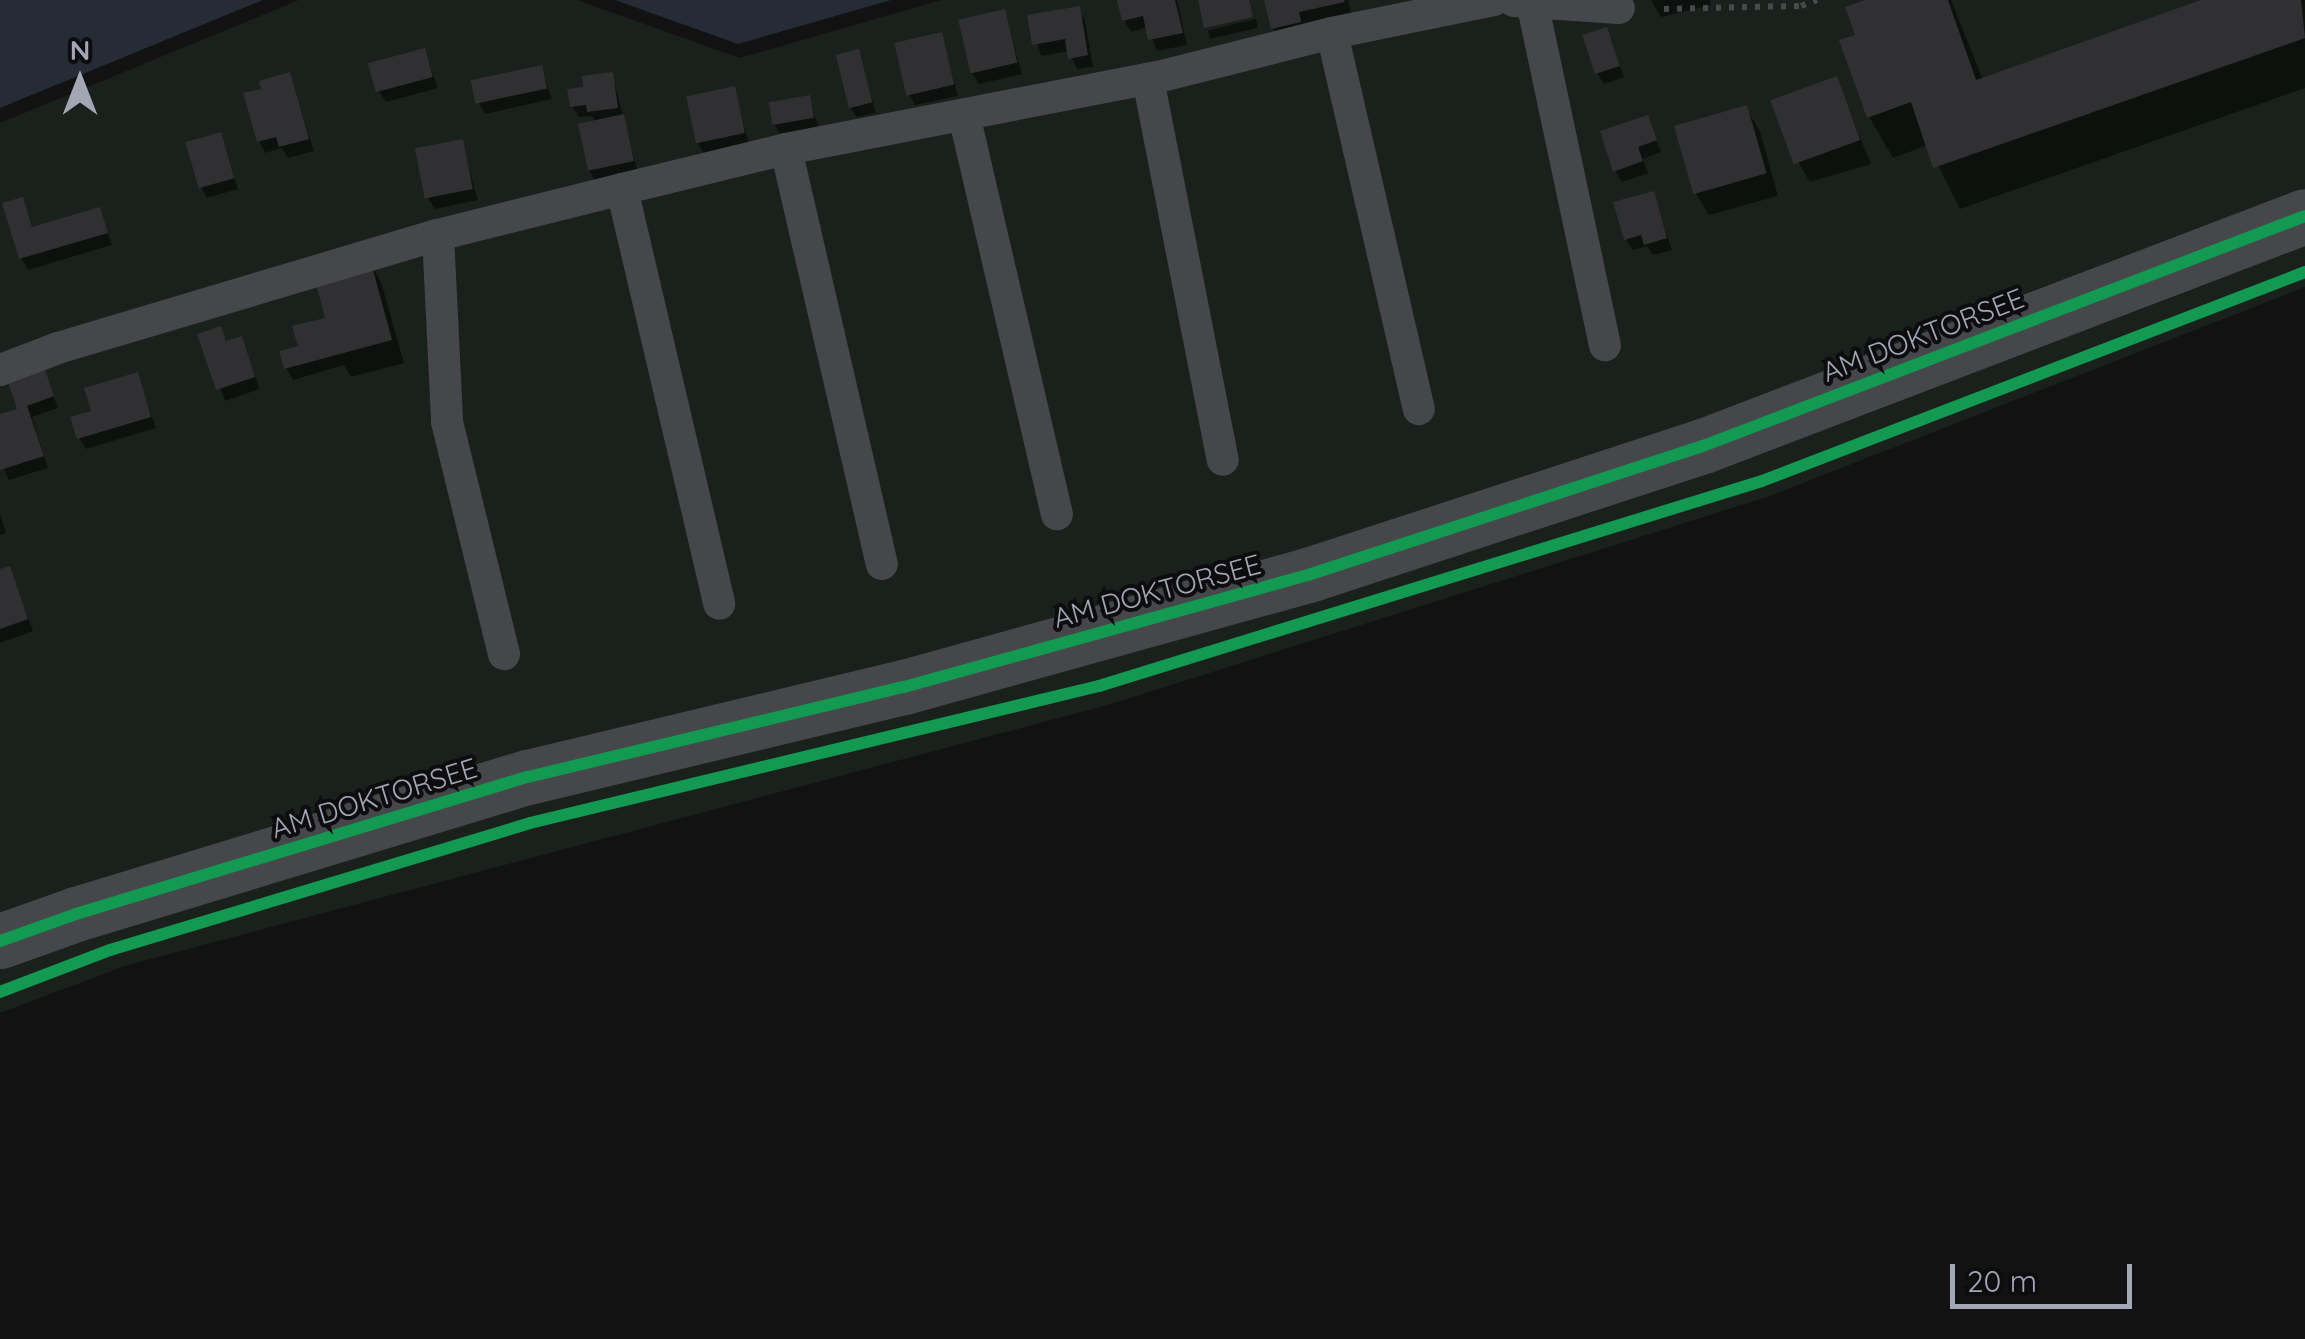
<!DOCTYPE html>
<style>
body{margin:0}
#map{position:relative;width:2305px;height:1339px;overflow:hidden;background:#121212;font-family:Quicksand,sans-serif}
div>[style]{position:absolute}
.green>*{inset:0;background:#1a211c}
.water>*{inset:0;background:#252c35}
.shadow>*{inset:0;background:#0007;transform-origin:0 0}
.building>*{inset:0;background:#303032;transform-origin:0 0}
.path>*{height:6px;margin-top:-3px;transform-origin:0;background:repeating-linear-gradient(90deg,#48484d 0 5px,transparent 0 13px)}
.service>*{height:32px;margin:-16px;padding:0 16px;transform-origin:16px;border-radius:16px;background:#46474b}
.minor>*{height:55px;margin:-27.5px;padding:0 27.5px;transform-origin:27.5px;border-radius:27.5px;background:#46474b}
.cycleway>*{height:12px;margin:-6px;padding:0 6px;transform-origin:6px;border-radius:6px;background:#139951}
span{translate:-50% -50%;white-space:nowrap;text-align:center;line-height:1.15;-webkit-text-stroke:8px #0d0c0e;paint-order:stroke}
.street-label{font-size:28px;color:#a2a6b5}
.north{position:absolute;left:30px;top:30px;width:100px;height:100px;-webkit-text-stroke:8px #0d0c0e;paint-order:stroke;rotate:0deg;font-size:28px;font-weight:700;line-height:40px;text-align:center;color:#a2a6b5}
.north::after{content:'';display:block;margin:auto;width:35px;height:45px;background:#a2a6b5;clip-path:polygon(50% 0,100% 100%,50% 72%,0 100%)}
.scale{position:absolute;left:1950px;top:1264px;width:182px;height:45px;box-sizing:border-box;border:5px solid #a2a6b5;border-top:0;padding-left:12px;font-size:30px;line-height:35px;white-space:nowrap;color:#a2a6b5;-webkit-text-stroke:8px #0d0c0e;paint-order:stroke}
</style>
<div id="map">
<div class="green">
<i style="clip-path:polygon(299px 0,577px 0,740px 58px,941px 0,2305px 0,2305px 287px,1767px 497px,1111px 704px,128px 965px,0 1013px,0 123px)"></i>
</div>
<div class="water">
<i style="clip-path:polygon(0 0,263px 0,0 108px)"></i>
<i style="clip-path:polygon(615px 0,891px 0,738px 44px)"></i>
</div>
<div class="shadow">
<i style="clip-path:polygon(1128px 0,1177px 0,1187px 45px,1157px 51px,1148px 27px,1131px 32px,1124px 20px)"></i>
<i style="clip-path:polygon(1267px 0,1348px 0,1354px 25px,1286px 52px,1273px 28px)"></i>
<i style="clip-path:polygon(1651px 0,1710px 0,1711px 5px,1661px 17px)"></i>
<i style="clip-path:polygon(1872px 0,1951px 0,1983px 80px,2207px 0,2305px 0,2305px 88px,1960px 209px,1928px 145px,1893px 158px,1869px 117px,1858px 37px)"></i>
<i style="clip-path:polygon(1078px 9px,1085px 20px,1093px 67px,1077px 69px,1069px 51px,1041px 56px,1030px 17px)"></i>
<i style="clip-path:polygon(1004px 12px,1022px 74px,979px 84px,972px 73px)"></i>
<i style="left:1256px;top:19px;width:9px;height:49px;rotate:77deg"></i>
<i style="clip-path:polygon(1606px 30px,1624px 77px,1604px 84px,1597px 73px)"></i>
<i style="clip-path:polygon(941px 35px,958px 96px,915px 105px,909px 94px)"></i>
<i style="clip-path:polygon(424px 51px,438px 88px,386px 102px,379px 91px)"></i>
<i style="clip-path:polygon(858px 52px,876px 113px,856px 117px,850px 106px)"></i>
<i style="clip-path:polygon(541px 67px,552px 99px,485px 114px,479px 103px)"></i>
<i style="clip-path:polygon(612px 74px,638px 173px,595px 181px,589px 170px,596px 122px,592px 116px,579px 117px,572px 106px,586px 89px)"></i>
<i style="clip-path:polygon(289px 75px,314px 151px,288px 158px,282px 148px,265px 153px,259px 141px,264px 91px)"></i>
<i style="clip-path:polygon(1836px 79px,1871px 164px,1810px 182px,1796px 158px)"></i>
<i style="clip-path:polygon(734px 89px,749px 144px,704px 154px,697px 142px)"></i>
<i style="clip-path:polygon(809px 98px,819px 129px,781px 136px,774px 124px)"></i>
<i style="clip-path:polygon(1746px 108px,1760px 131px,1778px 196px,1709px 215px,1695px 192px)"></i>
<i style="clip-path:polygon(1647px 118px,1661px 152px,1643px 159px,1648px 173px,1622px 182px,1615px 170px)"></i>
<i style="clip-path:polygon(220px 135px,238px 189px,207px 198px,201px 187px)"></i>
<i style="clip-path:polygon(461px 142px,478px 200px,435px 209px,428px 198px)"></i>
<i style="clip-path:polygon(1653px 194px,1672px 250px,1653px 255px,1647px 246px,1633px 250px,1626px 239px)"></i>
<i style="clip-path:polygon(22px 200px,33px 229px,99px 210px,112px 245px,28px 270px,21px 258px)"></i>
<i style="clip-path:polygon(368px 259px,381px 282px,404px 363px,351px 377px,344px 365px,293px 380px,286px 368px,328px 320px)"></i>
<i style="clip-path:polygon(220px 329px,228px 343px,241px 339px,260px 389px,225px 401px,200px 336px)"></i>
<i style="clip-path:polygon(40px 361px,58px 408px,32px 417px,48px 468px,9px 480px,0 461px,0 417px,20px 410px)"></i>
<i style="clip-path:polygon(136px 375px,156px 428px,86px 449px,79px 438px,94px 412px)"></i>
<i style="clip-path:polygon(0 513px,6px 533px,0 535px)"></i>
<i style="clip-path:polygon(9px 569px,33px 631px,0 643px,0 572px)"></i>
</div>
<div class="building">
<i style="clip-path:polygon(1117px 0,1175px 0,1183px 33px,1148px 40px,1143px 16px,1122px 21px)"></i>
<i style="clip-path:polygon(1198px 0,1249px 0,1253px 17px,1204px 28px)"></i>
<i style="clip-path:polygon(1264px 0,1344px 0,1345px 2px,1299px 12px,1301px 22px,1271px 29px)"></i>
<i style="clip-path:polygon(1865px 0,1948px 0,1976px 80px,2201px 0,2301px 0,2305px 38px,1933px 168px,1911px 102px,1867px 118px,1839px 40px,1855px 35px,1845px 7px)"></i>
<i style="clip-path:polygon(1080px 6px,1088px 55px,1068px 59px,1065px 39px,1032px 45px,1027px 15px)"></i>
<i style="left:1005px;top:9px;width:55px;height:48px;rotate:77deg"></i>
<i style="left:1607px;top:27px;width:41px;height:26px;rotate:72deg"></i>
<i style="left:942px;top:32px;width:54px;height:49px;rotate:77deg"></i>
<i style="left:425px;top:48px;width:30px;height:59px;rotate:75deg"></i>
<i style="left:859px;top:49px;width:55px;height:24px;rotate:76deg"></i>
<i style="left:542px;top:65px;width:24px;height:73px;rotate:78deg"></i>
<i style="clip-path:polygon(290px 72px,309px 139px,279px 147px,276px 137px,257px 142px,243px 93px,261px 89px,259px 81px)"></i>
<i style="clip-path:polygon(613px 72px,618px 108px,587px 112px,586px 105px,570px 107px,567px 89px,583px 87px,582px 76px)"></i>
<i style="left:1837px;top:76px;width:68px;height:71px;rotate:70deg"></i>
<i style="left:735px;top:86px;width:48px;height:50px;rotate:78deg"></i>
<i style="left:810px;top:95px;width:23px;height:42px;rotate:80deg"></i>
<i style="left:1747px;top:105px;width:71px;height:76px;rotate:74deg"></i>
<i style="left:624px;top:114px;width:48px;height:47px;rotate:78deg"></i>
<i style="clip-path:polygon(1648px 115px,1657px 140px,1638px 147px,1643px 161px,1613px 172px,1600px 131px)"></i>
<i style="left:221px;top:132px;width:48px;height:37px;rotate:74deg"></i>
<i style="left:463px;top:139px;width:51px;height:49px;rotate:79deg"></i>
<i style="clip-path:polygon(1654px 191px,1667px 238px,1644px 245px,1641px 235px,1624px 240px,1613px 202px)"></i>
<i style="clip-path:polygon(23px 197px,32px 227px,100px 207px,108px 233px,19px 259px,2px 203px)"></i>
<i style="clip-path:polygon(369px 255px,392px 340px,284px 369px,279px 351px,298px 346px,292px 326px,325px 318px,316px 283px)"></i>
<i style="clip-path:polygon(221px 326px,226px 341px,242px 336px,255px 377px,216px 390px,197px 334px)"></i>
<i style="clip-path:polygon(41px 358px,54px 396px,27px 406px,44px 456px,0 470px,0 414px,17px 409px,4px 370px)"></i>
<i style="clip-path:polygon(138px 372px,151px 417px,77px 439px,70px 417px,91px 411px,84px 388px)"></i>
<i style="clip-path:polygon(10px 566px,28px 619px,0 629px,0 569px)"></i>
</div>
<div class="path">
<i style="left:1664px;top:9px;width:137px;rotate:-1.3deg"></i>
<i style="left:1801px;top:6px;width:17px;rotate:-21deg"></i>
</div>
<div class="service">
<i style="left:1514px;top:1px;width:105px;rotate:3.8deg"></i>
<i style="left:1532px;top:2px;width:351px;rotate:78deg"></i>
<i style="left:1332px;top:33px;width:386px;rotate:77deg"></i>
<i style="left:1148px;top:79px;width:388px;rotate:78.9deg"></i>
<i style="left:964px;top:115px;width:410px;rotate:76.9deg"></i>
<i style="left:786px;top:149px;width:426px;rotate:77deg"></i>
<i style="left:622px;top:189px;width:426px;rotate:76.8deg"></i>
<i style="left:438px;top:235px;width:187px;rotate:87.2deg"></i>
<i style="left:447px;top:422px;width:239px;rotate:76.2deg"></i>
<i style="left:0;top:370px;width:62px;rotate:-20.8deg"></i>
<i style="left:58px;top:348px;width:396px;rotate:-16.6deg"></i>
<i style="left:438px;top:235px;width:190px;rotate:-14deg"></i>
<i style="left:622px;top:189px;width:169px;rotate:-13.7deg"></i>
<i style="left:786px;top:149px;width:379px;rotate:-11deg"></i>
<i style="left:1158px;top:77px;width:179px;rotate:-14.2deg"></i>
<i style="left:1332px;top:33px;width:165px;rotate:-11.5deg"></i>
</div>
<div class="minor">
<i style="left:0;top:941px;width:81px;rotate:-19.6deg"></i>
<i style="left:76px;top:914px;width:472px;rotate:-16.9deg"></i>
<i style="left:528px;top:777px;width:387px;rotate:-13.5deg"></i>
<i style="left:904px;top:687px;width:419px;rotate:-15.5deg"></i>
<i style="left:1308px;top:575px;width:416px;rotate:-18.1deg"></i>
<i style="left:1703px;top:446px;width:644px;rotate:-20.91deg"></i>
</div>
<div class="cycleway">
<i style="left:0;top:941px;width:81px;rotate:-19.6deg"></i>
<i style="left:76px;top:914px;width:472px;rotate:-16.9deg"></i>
<i style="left:528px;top:777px;width:387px;rotate:-13.5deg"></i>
<i style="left:904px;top:687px;width:419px;rotate:-15.5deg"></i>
<i style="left:1308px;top:575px;width:416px;rotate:-18.1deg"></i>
<i style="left:1703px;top:446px;width:644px;rotate:-20.91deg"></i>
<i style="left:0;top:992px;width:118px;rotate:-20.9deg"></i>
<i style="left:110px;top:950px;width:439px;rotate:-16.8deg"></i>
<i style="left:530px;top:823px;width:585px;rotate:-13.54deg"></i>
<i style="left:1099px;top:686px;width:694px;rotate:-17.18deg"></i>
<i style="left:1762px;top:481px;width:582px;rotate:-21.05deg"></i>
</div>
<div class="street-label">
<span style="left:1923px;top:335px;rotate:-21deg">AM DOKTORSEE</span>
<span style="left:1157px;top:591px;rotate:-15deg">AM DOKTORSEE</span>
<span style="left:374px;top:798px;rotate:-17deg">AM DOKTORSEE</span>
</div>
<div class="north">N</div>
<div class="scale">20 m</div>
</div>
